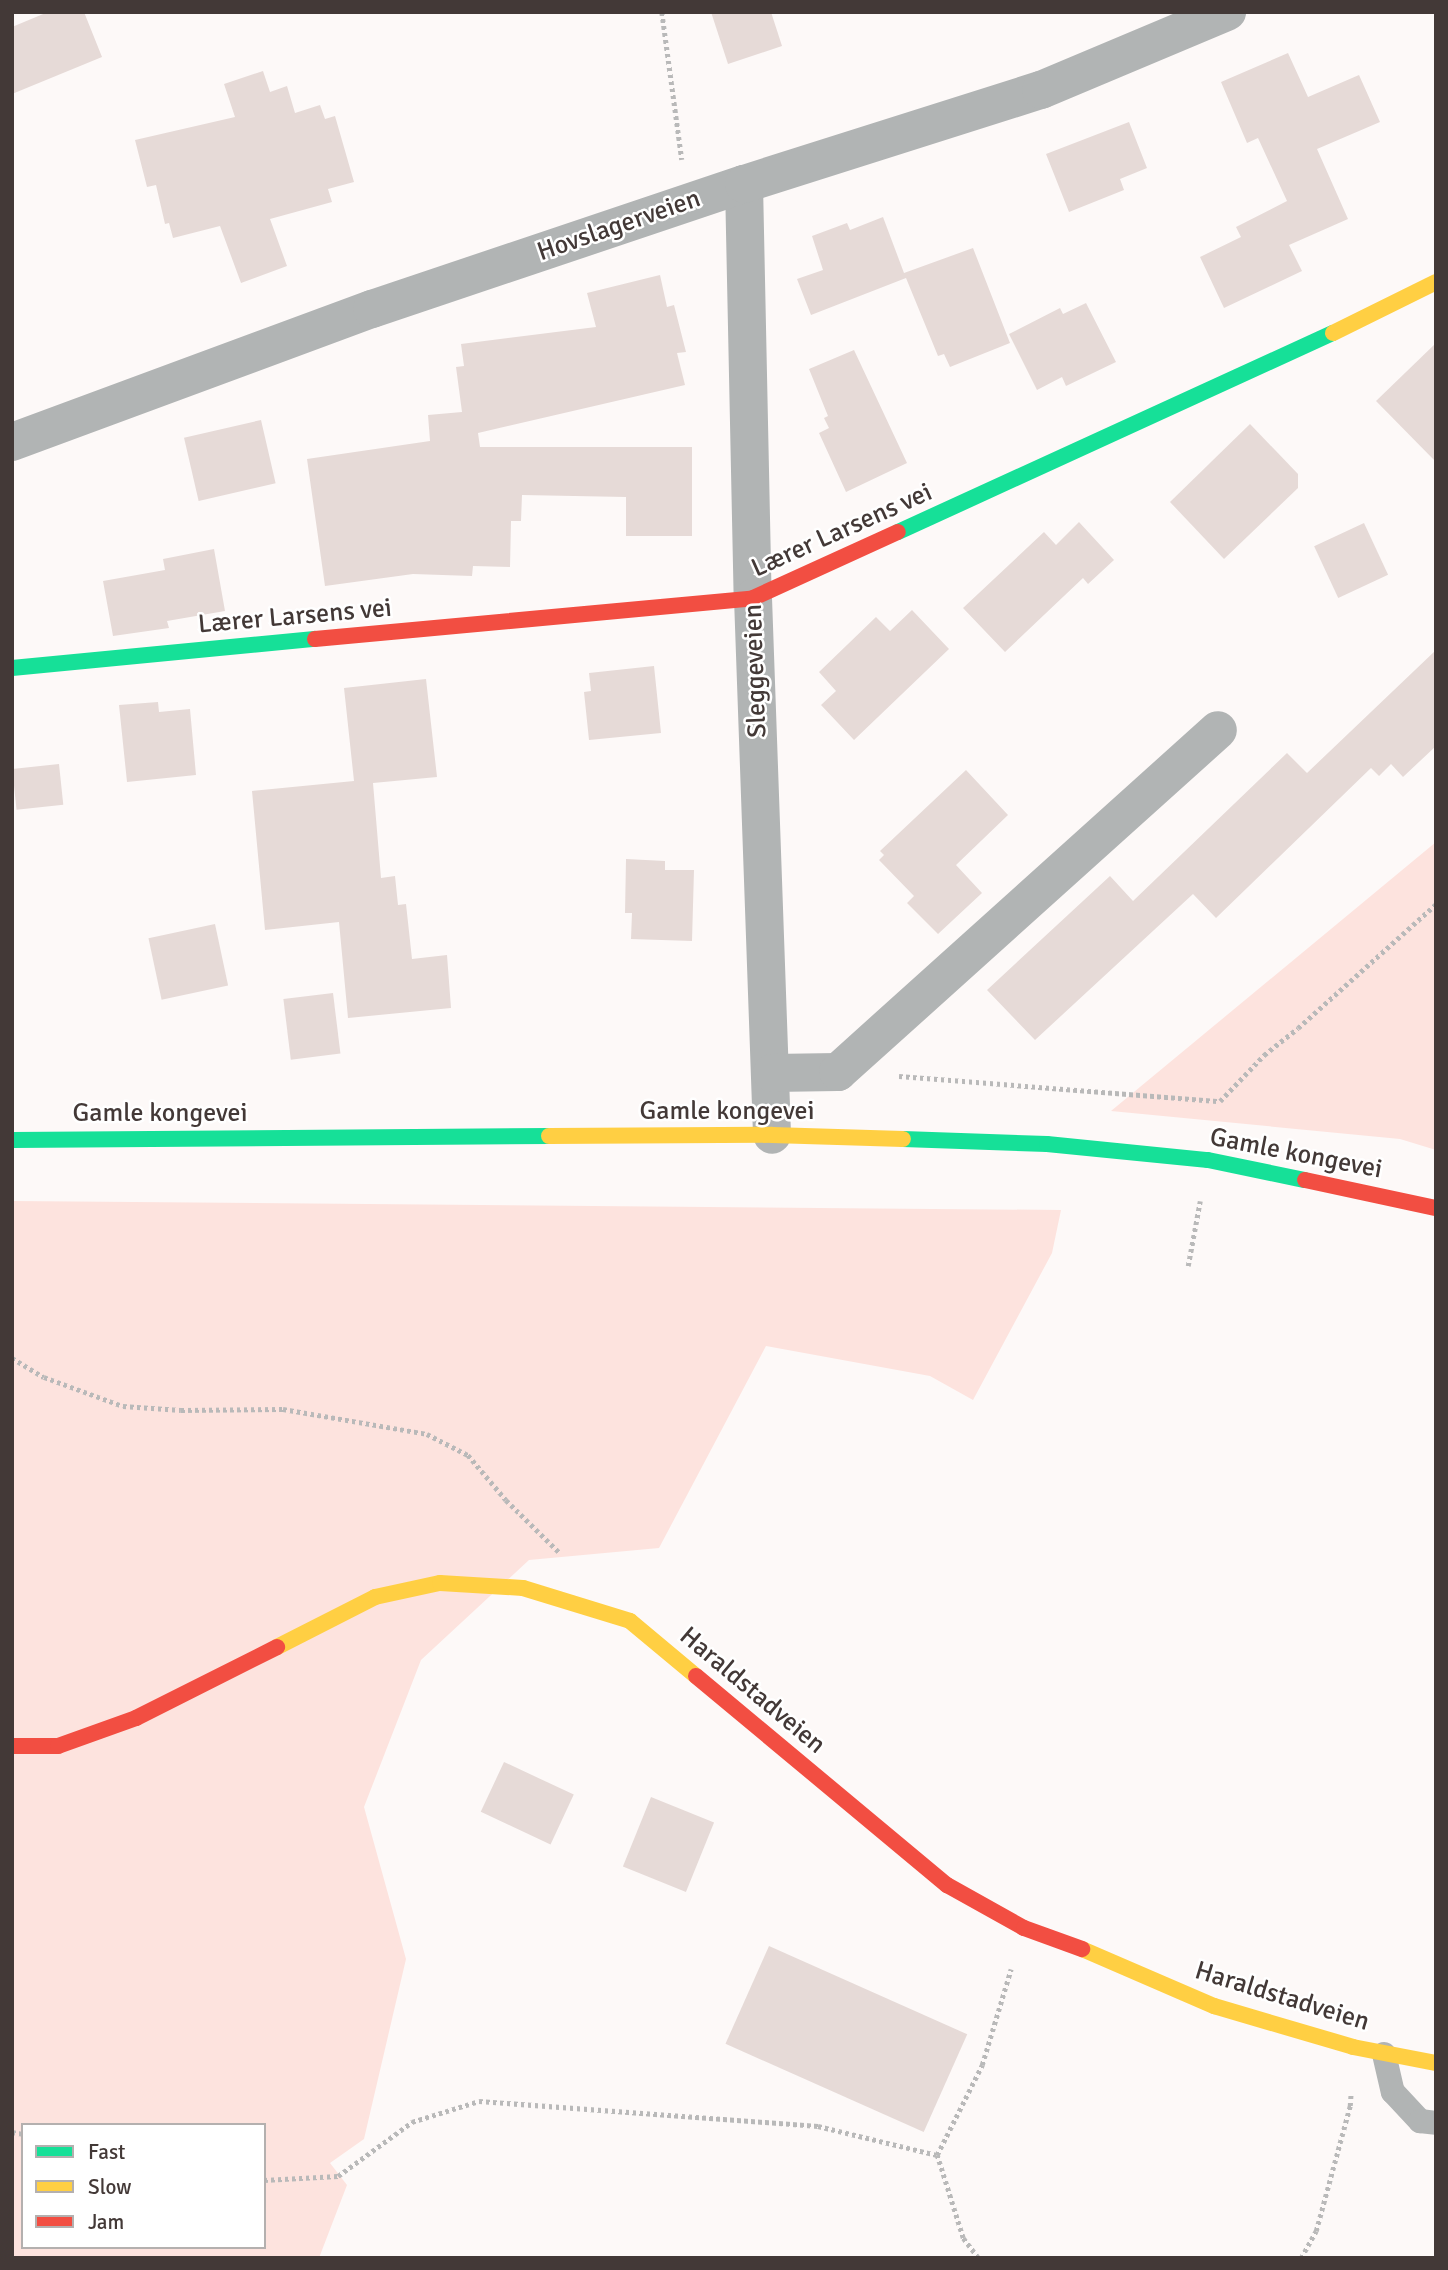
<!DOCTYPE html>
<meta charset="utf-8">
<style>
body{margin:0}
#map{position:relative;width:1448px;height:2270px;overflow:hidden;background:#fdf9f8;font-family:Signika,sans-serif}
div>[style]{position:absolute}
.green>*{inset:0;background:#fde3de}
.building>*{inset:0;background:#e6dad7;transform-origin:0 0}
.path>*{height:4.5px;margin-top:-2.25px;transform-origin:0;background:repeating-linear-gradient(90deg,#b9b9b9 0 3.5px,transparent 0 7px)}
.lane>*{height:24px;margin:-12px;padding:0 12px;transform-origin:12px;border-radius:12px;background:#b1b4b4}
.street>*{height:38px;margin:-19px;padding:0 19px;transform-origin:19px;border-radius:19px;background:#b1b4b4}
.fast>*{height:16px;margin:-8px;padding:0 8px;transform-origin:8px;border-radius:8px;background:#16e098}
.slow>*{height:16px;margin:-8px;padding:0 8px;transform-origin:8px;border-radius:8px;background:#ffcf43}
.jam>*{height:16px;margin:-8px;padding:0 8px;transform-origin:8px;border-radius:8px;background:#f24e42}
span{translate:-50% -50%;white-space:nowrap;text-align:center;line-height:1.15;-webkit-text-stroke:5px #fff;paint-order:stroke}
.street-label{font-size:26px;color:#433937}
.frame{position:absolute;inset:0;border:14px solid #433937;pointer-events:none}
.legend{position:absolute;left:21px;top:2123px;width:245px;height:126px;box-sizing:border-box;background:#fff;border:2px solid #b4b0af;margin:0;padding:9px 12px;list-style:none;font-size:21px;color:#433937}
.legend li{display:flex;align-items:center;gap:14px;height:35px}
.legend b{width:35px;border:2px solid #b4b0af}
</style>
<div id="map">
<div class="green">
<i style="clip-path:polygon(1436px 842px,1436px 1150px,1400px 1139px,1111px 1111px)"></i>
<i style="clip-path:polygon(evenodd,12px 1201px,1061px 1210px,1052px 1253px,973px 1400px,930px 1376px,766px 1346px,659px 1548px,529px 1560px,421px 1660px,364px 1807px,406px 1959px,364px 2139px,330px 2163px,347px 2185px,319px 2258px,12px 2258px,12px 1201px,23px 2125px,264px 2125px,264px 2247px,23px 2247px,23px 2125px)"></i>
</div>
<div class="building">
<i style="clip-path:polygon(48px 12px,84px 12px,102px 57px,12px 94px,12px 27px)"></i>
<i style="clip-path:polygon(711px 12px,771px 12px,782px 46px,728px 64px)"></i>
<i style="clip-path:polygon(1288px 53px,1308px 97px,1359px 75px,1380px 122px,1317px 149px,1348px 219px,1289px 245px,1302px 271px,1224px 308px,1200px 257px,1241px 237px,1236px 227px,1287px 201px,1258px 138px,1247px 143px,1221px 82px)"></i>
<i style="clip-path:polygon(263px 71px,270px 92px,287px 86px,295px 113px,320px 105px,325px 119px,335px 116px,354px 182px,328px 189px,332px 202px,270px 219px,287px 266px,241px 283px,220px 226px,173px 238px,169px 223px,165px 224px,156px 185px,147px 187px,135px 140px,235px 117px,224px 84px)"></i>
<i style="clip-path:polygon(1129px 122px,1147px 168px,1120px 179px,1124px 190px,1069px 212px,1046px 154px)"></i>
<i style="clip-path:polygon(883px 217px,904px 273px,973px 248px,1010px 343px,950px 367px,944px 354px,938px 356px,906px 278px,811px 315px,797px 279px,823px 270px,812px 236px,847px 223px,850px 230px)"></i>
<i style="clip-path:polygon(660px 275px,667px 307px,674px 305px,686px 352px,677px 353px,685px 385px,478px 433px,480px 447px,692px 447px,692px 536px,626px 536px,626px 497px,522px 495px,521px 521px,511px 521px,510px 567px,473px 566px,472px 576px,413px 574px,325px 586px,307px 459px,430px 441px,428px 415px,462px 412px,456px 367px,464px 366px,461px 344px,596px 327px,587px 293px)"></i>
<i style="clip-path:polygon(1086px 303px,1116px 362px,1066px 386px,1062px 377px,1037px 390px,1009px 334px,1060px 308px,1063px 314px)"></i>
<i style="clip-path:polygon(1436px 343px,1436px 462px,1376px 401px)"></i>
<i style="clip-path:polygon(854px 350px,907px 463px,846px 492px,819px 433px,829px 428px,824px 418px,828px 416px,809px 369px)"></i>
<i style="left:261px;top:420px;width:65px;height:79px;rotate:77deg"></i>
<i style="clip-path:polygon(1250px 424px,1298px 474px,1298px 488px,1224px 559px,1170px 502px)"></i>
<i style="clip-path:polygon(1079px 522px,1114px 560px,1088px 584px,1083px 578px,1005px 652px,963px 608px,1044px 532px,1056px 545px)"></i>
<i style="left:1364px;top:523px;width:57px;height:55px;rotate:65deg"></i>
<i style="clip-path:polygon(214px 549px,225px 611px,167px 621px,169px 628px,113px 636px,103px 581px,165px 570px,163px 559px)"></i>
<i style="clip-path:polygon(912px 610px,949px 649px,854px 740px,821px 705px,836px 691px,819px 672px,876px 617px,890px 631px)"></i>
<i style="clip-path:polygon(1436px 650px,1436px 746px,1403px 777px,1391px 764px,1379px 776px,1371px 768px,1216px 918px,1193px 894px,1035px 1040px,987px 990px,1110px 876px,1133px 901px,1287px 753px,1307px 773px)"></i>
<i style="clip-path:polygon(654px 666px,661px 733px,589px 740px,584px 692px,591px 691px,589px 673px)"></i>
<i style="clip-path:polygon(426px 679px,437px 777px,373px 783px,381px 878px,395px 876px,398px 905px,406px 904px,412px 959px,447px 955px,451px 1008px,348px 1018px,339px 922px,265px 930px,252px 791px,354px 781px,344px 688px)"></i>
<i style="clip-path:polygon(158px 702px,159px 712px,190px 709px,196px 775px,127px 782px,119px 705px)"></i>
<i style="left:59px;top:764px;width:41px;height:47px;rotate:84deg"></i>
<i style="clip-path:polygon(966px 770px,1008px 815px,956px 865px,982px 893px,938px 934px,907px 903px,914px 896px,879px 860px,884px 855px,880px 851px)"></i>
<i style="clip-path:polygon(626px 859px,665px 861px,665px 870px,694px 870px,692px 941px,631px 939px,632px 913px,625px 913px)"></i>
<i style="left:215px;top:924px;width:63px;height:68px;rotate:78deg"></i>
<i style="left:333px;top:993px;width:61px;height:50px;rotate:83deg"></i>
<i style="left:504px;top:1762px;width:77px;height:55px;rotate:25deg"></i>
<i style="left:651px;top:1797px;width:68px;height:75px;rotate:22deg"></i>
<i style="left:769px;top:1946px;width:217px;height:107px;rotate:24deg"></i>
</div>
<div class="path">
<i style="left:662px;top:12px;width:149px;rotate:82.3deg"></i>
<i style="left:899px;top:1076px;width:322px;rotate:4.5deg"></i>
<i style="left:1220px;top:1101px;width:64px;rotate:-46.3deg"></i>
<i style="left:1264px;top:1055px;width:43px;rotate:-38.5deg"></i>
<i style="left:1298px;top:1028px;width:186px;rotate:-41.9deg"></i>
<i style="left:1188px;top:1266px;width:66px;rotate:-79.5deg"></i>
<i style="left:12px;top:1358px;width:37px;rotate:31deg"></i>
<i style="left:44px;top:1377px;width:84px;rotate:20.2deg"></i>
<i style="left:123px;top:1406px;width:58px;rotate:3.9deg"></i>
<i style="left:181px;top:1410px;width:102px;rotate:-0.6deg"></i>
<i style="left:283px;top:1409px;width:146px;rotate:9.8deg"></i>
<i style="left:427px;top:1434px;width:46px;rotate:27.1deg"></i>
<i style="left:468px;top:1455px;width:59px;rotate:49.8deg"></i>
<i style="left:506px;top:1500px;width:74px;rotate:44.5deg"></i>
<i style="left:12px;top:2132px;width:11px;rotate:10deg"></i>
<i style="left:264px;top:2180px;width:74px;rotate:-3.1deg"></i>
<i style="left:338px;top:2176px;width:92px;rotate:-36.1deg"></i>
<i style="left:412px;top:2122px;width:70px;rotate:-17.4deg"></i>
<i style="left:479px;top:2101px;width:340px;rotate:4.2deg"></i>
<i style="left:818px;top:2126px;width:122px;rotate:13.7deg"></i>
<i style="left:978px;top:2258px;width:25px;rotate:-127deg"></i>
<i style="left:963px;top:2238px;width:87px;rotate:-107.4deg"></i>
<i style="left:937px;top:2155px;width:101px;rotate:-63.4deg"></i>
<i style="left:982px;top:2065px;width:100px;rotate:-73.2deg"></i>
<i style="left:1301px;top:2258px;width:31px;rotate:-61deg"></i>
<i style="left:1316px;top:2231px;width:130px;rotate:-74.8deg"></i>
<i style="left:1350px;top:2106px;width:14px;rotate:-86deg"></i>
</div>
<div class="lane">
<i style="left:1384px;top:2054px;width:39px;rotate:77deg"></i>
<i style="left:1393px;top:2092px;width:40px;rotate:47deg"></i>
<i style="left:1420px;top:2121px;width:16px;rotate:7deg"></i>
</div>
<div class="street">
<i style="left:744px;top:184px;width:414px;rotate:88.8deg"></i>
<i style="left:753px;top:598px;width:537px;rotate:87.97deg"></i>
<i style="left:12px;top:442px;width:384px;rotate:-20.3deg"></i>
<i style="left:372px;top:309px;width:392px;rotate:-18.6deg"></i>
<i style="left:744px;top:184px;width:312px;rotate:-17.6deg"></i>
<i style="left:1041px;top:90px;width:202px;rotate:-22.8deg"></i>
<i style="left:772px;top:1073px;width:66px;rotate:-0.9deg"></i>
<i style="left:838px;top:1072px;width:511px;rotate:-41.99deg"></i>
</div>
<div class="fast">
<i style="left:898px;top:532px;width:478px;rotate:-24.6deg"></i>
<i style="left:12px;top:668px;width:304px;rotate:-5.5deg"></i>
<i style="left:903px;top:1139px;width:144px;rotate:2deg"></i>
<i style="left:1047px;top:1144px;width:162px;rotate:5.7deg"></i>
<i style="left:1208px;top:1160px;width:99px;rotate:11.7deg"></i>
<i style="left:12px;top:1140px;width:537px;rotate:-0.43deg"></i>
</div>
<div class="slow">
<i style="left:1333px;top:333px;width:115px;rotate:-26.3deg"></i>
<i style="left:549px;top:1136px;width:223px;rotate:-0.3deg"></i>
<i style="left:772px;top:1135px;width:131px;rotate:1.7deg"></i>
<i style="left:277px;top:1647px;width:110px;rotate:-27deg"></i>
<i style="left:375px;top:1597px;width:66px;rotate:-12.2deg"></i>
<i style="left:440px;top:1583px;width:83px;rotate:3.4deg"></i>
<i style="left:523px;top:1588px;width:112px;rotate:17.1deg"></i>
<i style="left:630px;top:1621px;width:86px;rotate:39.8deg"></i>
<i style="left:1082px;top:1949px;width:144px;rotate:23.4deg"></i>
<i style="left:1214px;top:2006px;width:145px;rotate:16.4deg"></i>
<i style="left:1353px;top:2047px;width:85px;rotate:10.9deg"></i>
</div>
<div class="jam">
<i style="left:315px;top:639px;width:440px;rotate:-5.3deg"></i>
<i style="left:753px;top:598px;width:159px;rotate:-24.5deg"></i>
<i style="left:1305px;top:1180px;width:134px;rotate:12.1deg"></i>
<i style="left:696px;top:1676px;width:327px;rotate:39.8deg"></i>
<i style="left:947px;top:1885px;width:88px;rotate:29.2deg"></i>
<i style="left:1024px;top:1928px;width:62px;rotate:19.9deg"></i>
<i style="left:12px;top:1746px;width:46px"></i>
<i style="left:58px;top:1746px;width:83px;rotate:-19.7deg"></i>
<i style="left:136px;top:1718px;width:158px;rotate:-26.7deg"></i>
</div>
<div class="street-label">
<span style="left:619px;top:226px;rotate:-19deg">Hovslagerveien</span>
<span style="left:842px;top:531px;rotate:-24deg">Lærer Larsens vei</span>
<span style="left:295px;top:617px;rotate:-5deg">Lærer Larsens vei</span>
<span style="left:756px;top:671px;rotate:-92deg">Sleggeveien</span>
<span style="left:727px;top:1112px">Gamle kongevei</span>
<span style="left:160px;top:1114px">Gamle kongevei</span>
<span style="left:1296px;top:1154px;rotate:11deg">Gamle kongevei</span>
<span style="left:752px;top:1691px;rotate:40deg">Haraldstadveien</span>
<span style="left:1282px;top:1997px;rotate:17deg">Haraldstadveien</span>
</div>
<div class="frame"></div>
<ul class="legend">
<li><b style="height:9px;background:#16e098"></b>Fast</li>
<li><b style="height:9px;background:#ffcf43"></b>Slow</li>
<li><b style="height:9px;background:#f24e42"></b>Jam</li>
</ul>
</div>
